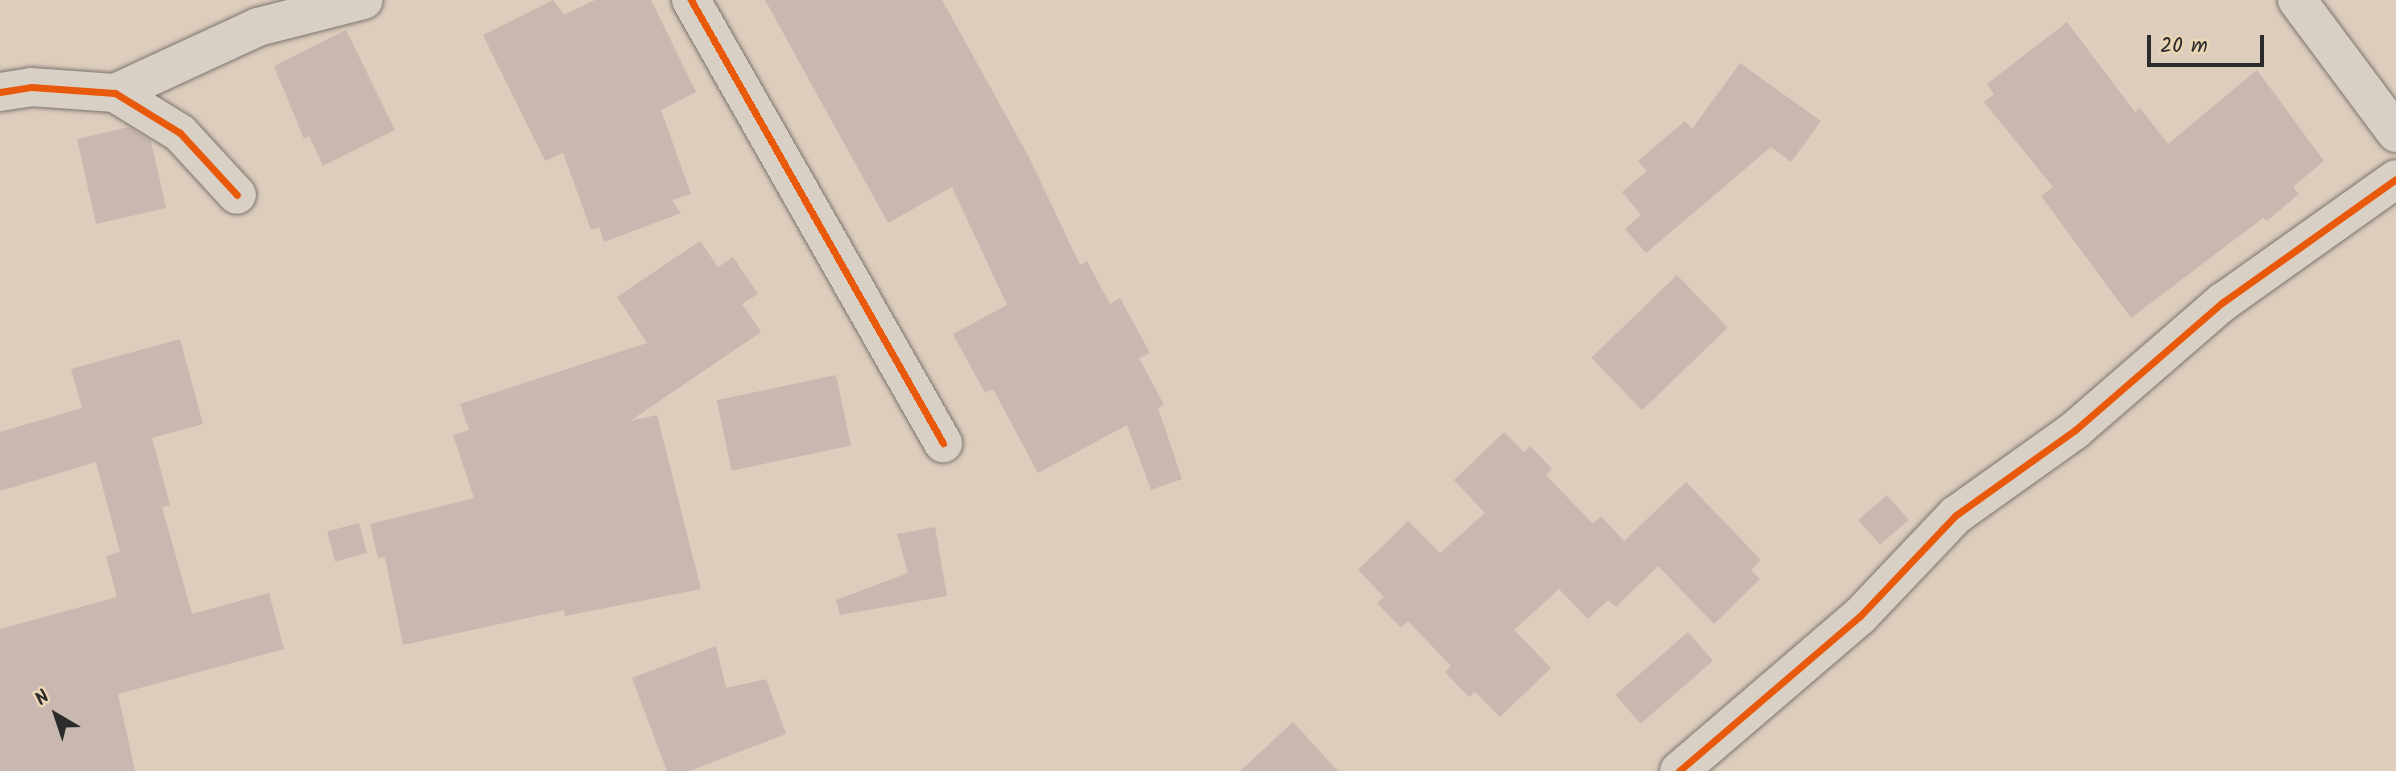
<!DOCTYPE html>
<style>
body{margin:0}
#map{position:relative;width:2396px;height:771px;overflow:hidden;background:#ddcdbd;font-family:Kalam,sans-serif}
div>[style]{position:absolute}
.building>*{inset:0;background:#c8b8af;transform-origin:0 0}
.roads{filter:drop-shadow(0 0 2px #7b746d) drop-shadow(0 0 2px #7b746d)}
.minor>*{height:38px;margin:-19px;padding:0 19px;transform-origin:19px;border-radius:19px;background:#d9d0c5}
.cycleway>*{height:7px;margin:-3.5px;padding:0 3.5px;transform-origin:3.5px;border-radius:3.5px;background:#e8590c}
span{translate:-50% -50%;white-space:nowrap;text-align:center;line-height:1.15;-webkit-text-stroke:5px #ead5b4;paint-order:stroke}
.north{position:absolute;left:21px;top:680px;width:70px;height:70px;-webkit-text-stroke:5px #ead5b4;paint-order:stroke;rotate:321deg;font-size:19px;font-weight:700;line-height:28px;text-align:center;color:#2b2b2b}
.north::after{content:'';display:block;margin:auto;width:24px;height:32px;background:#2b2b2b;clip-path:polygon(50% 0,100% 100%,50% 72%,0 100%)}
.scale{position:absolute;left:2147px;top:35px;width:117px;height:32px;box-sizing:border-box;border:4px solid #2b2b2b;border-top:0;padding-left:9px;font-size:21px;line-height:24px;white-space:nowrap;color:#2b2b2b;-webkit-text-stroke:5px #ead5b4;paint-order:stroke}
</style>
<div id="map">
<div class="building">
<i style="clip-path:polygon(553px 0,564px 15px,595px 0,651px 0,696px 92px,661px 110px,691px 194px,672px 200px,681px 213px,604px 242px,599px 227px,591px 230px,563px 153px,545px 161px,483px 35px)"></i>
<i style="clip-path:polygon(765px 0,942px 0,1030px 159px,1080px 265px,1087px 261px,1110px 304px,1120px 298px,1150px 353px,1139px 358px,1164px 405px,1158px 408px,1182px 479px,1151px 490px,1127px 425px,1038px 473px,993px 389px,985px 393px,953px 334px,1007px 305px,952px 187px,888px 223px)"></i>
<i style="clip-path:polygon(2067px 22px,2135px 112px,2140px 108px,2168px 144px,2257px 70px,2324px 161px,2293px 187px,2299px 194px,2267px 221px,2263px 218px,2131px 318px,2041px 196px,2053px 187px,1984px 102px,1994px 94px,1987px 84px)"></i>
<i style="clip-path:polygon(346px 30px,395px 130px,323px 166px,309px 136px,304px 139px,274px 66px)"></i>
<i style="clip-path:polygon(1740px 63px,1821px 121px,1791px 162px,1771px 147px,1646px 253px,1625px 229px,1641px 215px,1622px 192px,1647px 171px,1638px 161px,1685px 121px,1692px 129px)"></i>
<i style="clip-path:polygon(129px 127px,151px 141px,166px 208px,96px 224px,77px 139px)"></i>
<i style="clip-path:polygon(700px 241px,718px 267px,733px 257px,758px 294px,742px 304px,761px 332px,630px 421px,657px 415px,701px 589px,565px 616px,564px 610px,403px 645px,385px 557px,378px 558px,370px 524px,474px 498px,453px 435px,469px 430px,460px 404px,647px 343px,617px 297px)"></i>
<i style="left:1677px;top:275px;width:73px;height:119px;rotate:46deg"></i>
<i style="clip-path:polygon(180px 339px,203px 424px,152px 438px,170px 505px,162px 507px,192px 614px,269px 593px,284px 649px,118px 694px,135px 771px,0 771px,0 629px,117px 597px,106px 556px,120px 552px,96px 462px,0 491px,0 432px,82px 408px,71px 369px)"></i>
<i style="left:836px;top:375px;width:72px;height:122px;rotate:78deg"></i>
<i style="clip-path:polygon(1504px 432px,1524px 452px,1530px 446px,1552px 469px,1546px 475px,1593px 524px,1601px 516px,1624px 541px,1686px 482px,1761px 560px,1751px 570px,1760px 579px,1714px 624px,1658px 566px,1616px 607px,1608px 600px,1588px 619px,1559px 589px,1514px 630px,1551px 668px,1500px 717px,1475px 692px,1469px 697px,1445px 672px,1451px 666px,1408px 621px,1401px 628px,1377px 603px,1384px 597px,1358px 570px,1408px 521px,1440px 553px,1485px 513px,1454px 480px)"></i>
<i style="left:1887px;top:495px;width:33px;height:38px;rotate:49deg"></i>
<i style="left:359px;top:523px;width:31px;height:33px;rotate:75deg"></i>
<i style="clip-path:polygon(935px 527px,947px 596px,840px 615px,836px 600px,908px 573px,897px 534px)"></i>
<i style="left:1688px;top:632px;width:38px;height:96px;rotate:49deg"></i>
<i style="clip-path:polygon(716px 646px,726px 688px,766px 679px,786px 734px,689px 771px,667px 771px,632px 678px)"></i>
<i style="clip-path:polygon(1293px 722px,1338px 771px,1240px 771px)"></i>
</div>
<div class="roads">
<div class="minor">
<i style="left:691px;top:0;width:510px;rotate:60.37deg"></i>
<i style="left:2297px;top:0;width:166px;rotate:53.3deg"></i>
<i style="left:0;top:92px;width:31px;rotate:-9deg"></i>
<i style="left:31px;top:87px;width:84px;rotate:4.1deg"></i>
<i style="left:115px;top:93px;width:76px;rotate:31.6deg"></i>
<i style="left:180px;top:133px;width:84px;rotate:47.4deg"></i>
<i style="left:115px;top:93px;width:157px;rotate:-24.8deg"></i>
<i style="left:258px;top:27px;width:109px;rotate:-14.3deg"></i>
<i style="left:1679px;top:771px;width:238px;rotate:-40.6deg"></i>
<i style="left:1860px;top:616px;width:139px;rotate:-46.5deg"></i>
<i style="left:1956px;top:515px;width:146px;rotate:-35.5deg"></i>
<i style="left:2075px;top:430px;width:196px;rotate:-40.9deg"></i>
<i style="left:2223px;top:302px;width:212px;rotate:-35.4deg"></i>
</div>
</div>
<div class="cycleway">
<i style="left:691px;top:0;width:510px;rotate:60.37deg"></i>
<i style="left:0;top:92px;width:31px;rotate:-9deg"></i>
<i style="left:31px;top:87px;width:84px;rotate:4.1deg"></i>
<i style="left:115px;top:93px;width:76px;rotate:31.6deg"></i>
<i style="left:180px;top:133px;width:84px;rotate:47.4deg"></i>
<i style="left:1679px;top:771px;width:238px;rotate:-40.6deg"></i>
<i style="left:1860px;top:616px;width:139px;rotate:-46.5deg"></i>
<i style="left:1956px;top:515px;width:146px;rotate:-35.5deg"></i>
<i style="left:2075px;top:430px;width:196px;rotate:-40.9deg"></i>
<i style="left:2223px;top:302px;width:212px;rotate:-35.4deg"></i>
</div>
<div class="north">N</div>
<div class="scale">20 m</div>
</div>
